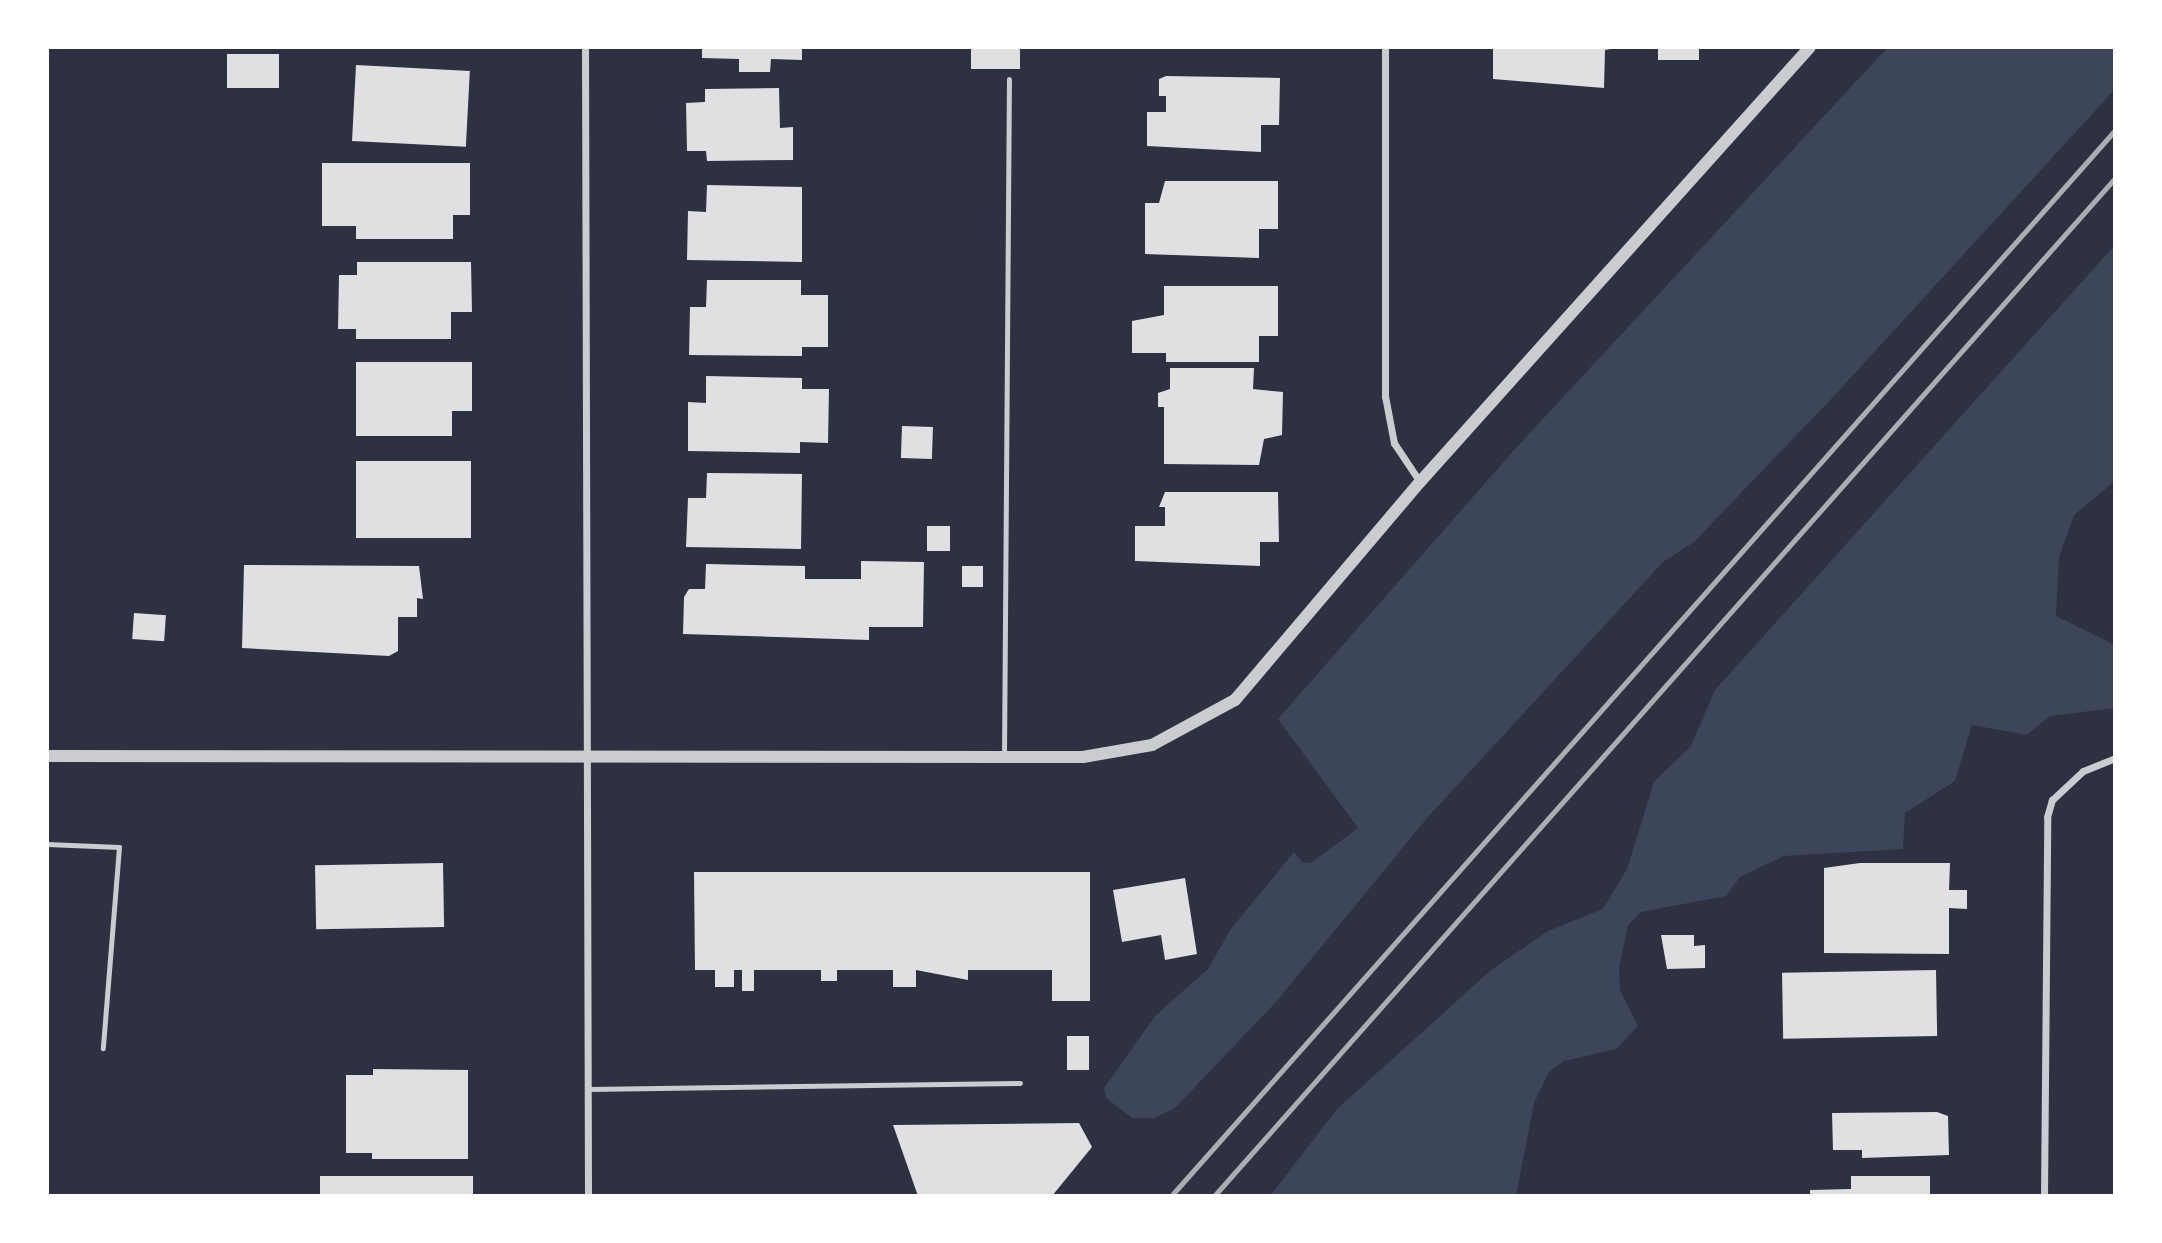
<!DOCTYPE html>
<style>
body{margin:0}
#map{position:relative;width:2162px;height:1243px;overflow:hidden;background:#2d3142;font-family:"DM Sans",sans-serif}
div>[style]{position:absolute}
.green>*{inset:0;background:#3c4559}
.building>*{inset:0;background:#e0e0e3;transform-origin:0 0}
.service>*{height:5px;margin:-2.5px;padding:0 2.5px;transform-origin:2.5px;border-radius:2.5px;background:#caccd0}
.minor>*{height:7px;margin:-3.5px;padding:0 3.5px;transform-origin:3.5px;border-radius:3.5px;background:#caccd0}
.tertiary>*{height:12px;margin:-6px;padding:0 6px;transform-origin:6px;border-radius:6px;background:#caccd0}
.rail>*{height:5px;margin:-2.5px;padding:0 2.5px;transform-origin:2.5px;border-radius:2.5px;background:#abadb3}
span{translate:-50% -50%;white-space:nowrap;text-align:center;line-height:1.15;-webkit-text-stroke:7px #fff;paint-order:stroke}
.frame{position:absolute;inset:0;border:49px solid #fff;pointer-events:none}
</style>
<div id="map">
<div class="green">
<i style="clip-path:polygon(1888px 47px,2115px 47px,2115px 89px,1834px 396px,1694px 542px,1663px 562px,1428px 817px,1276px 1002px,1174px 1109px,1154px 1118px,1132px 1118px,1106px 1098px,1104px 1088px,1155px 1016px,1209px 968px,1230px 930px,1294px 852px,1303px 863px,1312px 862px,1358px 828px,1278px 719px,1515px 449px)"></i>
<i style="clip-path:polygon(2115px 245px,2115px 481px,2074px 515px,2059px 557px,2056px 616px,2115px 645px,2115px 708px,2050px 716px,2027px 735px,1972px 725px,1955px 781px,1905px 813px,1903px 849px,1784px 856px,1740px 877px,1726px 896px,1641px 912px,1628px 925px,1619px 968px,1620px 990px,1638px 1026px,1616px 1049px,1564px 1061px,1549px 1072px,1534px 1103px,1516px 1196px,1270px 1196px,1337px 1109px,1491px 970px,1548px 931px,1603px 909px,1627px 869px,1654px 782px,1691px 746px,1715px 690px)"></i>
</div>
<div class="building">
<i style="clip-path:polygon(702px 47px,802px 47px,802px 60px,771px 59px,770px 72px,739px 72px,739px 59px,702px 58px)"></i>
<i style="left:971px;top:47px;width:49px;height:22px"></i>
<i style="clip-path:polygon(1493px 47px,1623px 47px,1605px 50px,1604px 88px,1493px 79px)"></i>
<i style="left:1658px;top:47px;width:41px;height:13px"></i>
<i style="left:227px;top:54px;width:52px;height:34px"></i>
<i style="left:356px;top:65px;width:114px;height:76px;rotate:3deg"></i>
<i style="clip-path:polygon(1166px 76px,1280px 78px,1279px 125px,1261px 125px,1261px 152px,1147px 146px,1147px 112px,1166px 112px,1166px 96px,1159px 96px,1159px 79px)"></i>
<i style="clip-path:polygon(779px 88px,780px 128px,793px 127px,793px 160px,707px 161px,706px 151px,687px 151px,686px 103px,705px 102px,705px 89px)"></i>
<i style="clip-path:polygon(322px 163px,470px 163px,470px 215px,453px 215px,453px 239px,356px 239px,356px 226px,322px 226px)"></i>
<i style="clip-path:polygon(1165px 181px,1278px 181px,1278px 229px,1259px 229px,1259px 258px,1145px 254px,1145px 203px,1159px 203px)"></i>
<i style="clip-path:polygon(707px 185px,802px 187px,802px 262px,687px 260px,688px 211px,706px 212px)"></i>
<i style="clip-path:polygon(357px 262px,471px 262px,472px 312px,451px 312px,451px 339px,356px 339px,356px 329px,338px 329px,339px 275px,357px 275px)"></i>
<i style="clip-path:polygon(707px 280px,801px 280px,801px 295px,828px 295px,828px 347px,802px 347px,802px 356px,689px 355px,690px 307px,706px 307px)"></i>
<i style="clip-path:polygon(1164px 286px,1278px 286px,1278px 336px,1259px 336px,1259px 362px,1166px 362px,1166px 353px,1132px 353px,1132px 321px,1164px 315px)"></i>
<i style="clip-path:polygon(356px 362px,472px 362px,472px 411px,452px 411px,452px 436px,356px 436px)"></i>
<i style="clip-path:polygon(1170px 368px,1254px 368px,1253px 389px,1283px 392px,1282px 435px,1264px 439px,1259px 465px,1164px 464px,1164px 407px,1158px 407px,1158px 393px,1170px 389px)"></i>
<i style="clip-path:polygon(706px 376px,802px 378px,802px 389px,829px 389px,828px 443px,800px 442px,800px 453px,688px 451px,688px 402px,706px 403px)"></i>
<i style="left:902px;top:426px;width:31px;height:32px;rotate:2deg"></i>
<i style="left:356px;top:461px;width:115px;height:77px"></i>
<i style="clip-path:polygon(707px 473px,802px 474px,801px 549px,686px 547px,688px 498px,706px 498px)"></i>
<i style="clip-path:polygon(1165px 492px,1278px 492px,1279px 542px,1260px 542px,1260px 566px,1135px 561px,1135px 526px,1165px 526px,1165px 507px,1159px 507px)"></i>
<i style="left:927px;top:526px;width:23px;height:25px"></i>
<i style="clip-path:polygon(861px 561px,924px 562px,923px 627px,869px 627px,869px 640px,683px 634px,684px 597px,689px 589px,705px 589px,706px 564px,805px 566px,805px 579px,861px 579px)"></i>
<i style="clip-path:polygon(244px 565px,419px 566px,423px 599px,417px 598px,417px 617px,398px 617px,398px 651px,389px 656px,242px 648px)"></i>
<i style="left:962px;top:566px;width:21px;height:21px"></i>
<i style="left:134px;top:613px;width:32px;height:26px;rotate:4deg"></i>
<i style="left:443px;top:863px;width:64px;height:128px;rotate:89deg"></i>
<i style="clip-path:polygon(1860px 863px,1950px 863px,1949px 890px,1967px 890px,1967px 909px,1949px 908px,1949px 954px,1824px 953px,1824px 868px)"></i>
<i style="clip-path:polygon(694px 872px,1090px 872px,1090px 1001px,1052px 1001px,1052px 970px,968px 970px,968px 980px,916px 970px,916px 987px,893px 987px,893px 970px,837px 970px,837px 981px,821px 981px,821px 970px,754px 970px,754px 991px,742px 991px,742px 970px,734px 970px,734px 987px,715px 987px,715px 970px,695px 970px)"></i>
<i style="clip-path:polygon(1185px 878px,1197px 954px,1165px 960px,1161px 935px,1122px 942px,1113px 890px)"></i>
<i style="clip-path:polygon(1661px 935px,1694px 935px,1694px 946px,1705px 945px,1705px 968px,1667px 969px)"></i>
<i style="left:1936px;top:970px;width:66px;height:154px;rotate:89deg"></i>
<i style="left:1067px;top:1036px;width:22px;height:34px"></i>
<i style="clip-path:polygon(373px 1069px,468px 1070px,468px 1159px,372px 1159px,372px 1153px,346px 1153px,346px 1075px,373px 1075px)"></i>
<i style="clip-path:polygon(1937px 1112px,1948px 1116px,1949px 1155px,1862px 1158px,1862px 1150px,1833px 1150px,1832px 1113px)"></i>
<i style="clip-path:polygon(1079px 1123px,1092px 1147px,1052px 1196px,918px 1196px,893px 1125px)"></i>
<i style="left:473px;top:1176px;width:20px;height:153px;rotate:90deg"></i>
<i style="clip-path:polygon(1851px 1176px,1930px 1176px,1930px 1196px,1810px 1196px,1810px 1190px,1851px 1189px)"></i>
</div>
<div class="service">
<i style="left:1004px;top:757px;width:678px;rotate:-89.58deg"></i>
<i style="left:47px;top:844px;width:72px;rotate:2.4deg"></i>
<i style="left:119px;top:847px;width:202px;rotate:94.6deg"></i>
<i style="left:588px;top:1089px;width:432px;rotate:-0.8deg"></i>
</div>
<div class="minor">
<i style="left:585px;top:47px;width:1149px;rotate:89.85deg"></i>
<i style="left:1385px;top:47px;width:349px;rotate:90deg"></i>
<i style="left:1385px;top:396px;width:48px;rotate:79.2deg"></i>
<i style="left:1394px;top:443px;width:47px;rotate:56.3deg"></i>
<i style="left:2044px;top:1196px;width:379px;rotate:-89.5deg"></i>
<i style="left:2047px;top:817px;width:18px;rotate:-74deg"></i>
<i style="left:2052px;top:800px;width:42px;rotate:-43.1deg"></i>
<i style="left:2083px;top:771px;width:35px;rotate:-22deg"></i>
</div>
<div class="tertiary">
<i style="left:47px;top:756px;width:1036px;rotate:0.06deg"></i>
<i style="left:1083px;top:757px;width:70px;rotate:-9.9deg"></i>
<i style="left:1152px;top:745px;width:94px;rotate:-28.5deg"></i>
<i style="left:1235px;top:700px;width:286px;rotate:-49.7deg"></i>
<i style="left:1420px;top:482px;width:584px;rotate:-48.12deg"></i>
</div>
<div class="rail">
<i style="left:1171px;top:1196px;width:1424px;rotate:-48.47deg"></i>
<i style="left:1214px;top:1196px;width:1359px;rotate:-48.49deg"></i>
</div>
<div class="frame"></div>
</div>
